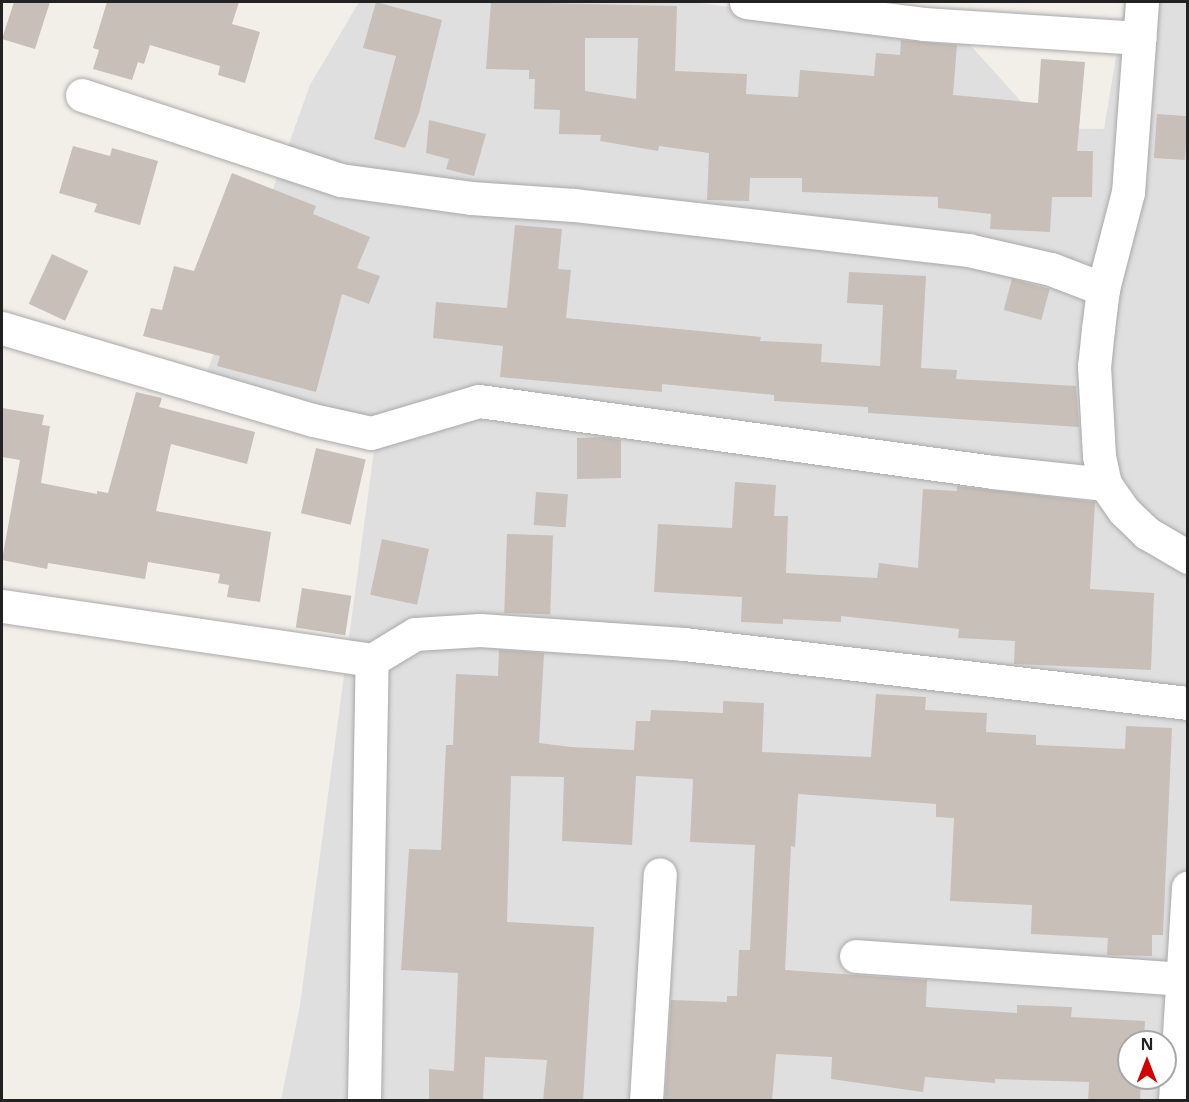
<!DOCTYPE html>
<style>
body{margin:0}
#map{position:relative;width:1189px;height:1102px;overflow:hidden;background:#f2efe9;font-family:"Open Sans",sans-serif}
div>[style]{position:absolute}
.residential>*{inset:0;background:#e0dfdf}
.building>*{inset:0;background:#c7bfb8;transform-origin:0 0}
.roads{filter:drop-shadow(0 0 2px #a9a9a9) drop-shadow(0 0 2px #a9a9a9)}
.street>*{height:33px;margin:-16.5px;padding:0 16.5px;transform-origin:16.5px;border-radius:16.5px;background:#fff}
span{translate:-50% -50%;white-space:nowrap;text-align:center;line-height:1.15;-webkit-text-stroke:4.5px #fff;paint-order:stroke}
.frame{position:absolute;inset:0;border:3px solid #222;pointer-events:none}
.north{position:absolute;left:1117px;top:1030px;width:60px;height:60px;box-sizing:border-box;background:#fff;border:2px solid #a7a7a7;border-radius:50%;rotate:0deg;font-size:16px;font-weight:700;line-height:24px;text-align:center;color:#222}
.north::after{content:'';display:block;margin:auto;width:21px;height:27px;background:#d40000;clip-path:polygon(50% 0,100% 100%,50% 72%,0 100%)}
</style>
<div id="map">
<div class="residential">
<i style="clip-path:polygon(evenodd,359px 2px,692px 2px,963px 37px,1045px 128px,1104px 129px,1125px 2px,1187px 2px,1187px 1100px,281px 1100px,300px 1005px,377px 428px,206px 375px,310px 85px,359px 2px,1129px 1042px,1165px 1042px,1165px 1078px,1129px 1078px,1129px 1042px)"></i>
</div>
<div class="building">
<i style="clip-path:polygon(14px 2px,50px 2px,35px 49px,2px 39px)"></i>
<i style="clip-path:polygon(107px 2px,239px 2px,232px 24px,260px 32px,245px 83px,218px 75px,220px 66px,150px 45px,144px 64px,138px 62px,132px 80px,93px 69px,99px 50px,93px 48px)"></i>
<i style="clip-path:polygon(376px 2px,442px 20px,419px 113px,405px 148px,374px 139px,396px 56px,363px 48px)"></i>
<i style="clip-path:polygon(evenodd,491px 2px,677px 6px,675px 71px,747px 74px,746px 94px,798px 97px,800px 70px,874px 76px,876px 53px,900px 55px,901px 40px,957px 45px,953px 95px,1038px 103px,1041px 59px,1085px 62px,1077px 151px,1093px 151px,1092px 197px,1052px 197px,1050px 232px,990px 229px,991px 214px,938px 208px,938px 197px,802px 192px,802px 178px,750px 178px,749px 201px,707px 200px,709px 153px,659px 146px,658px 151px,600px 141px,601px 135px,559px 134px,560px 110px,534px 109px,535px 79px,529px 79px,529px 70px,486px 69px,491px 2px,585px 38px,638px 38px,636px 99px,585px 91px,585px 38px)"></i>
<i style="left:1157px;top:114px;width:31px;height:44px;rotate:4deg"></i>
<i style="clip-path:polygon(429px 120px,486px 134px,474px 176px,446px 169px,449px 159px,426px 153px)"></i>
<i style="clip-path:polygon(73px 146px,110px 156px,112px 148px,158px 161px,140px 225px,94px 212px,97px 204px,59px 193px)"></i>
<i style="clip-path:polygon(232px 173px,316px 206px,313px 214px,370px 237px,357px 268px,380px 276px,369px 304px,342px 294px,316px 392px,217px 366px,220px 356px,143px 336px,151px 308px,162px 310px,174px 266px,194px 271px)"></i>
<i style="clip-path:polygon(515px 225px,562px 229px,558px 269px,571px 270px,566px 318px,761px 337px,760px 341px,822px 344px,821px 362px,880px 366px,883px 305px,847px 303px,849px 272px,926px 276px,921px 368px,957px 370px,956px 379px,1076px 386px,1079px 427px,868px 413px,868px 407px,774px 401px,774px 395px,662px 384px,662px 392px,500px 377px,503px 346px,433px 338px,436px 302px,507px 308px)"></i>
<i style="left:52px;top:254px;width:40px;height:55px;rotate:25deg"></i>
<i style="left:1012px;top:279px;width:39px;height:32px;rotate:15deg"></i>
<i style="clip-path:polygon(136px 392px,162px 398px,159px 407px,255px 432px,247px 464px,171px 444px,156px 511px,271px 532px,260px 602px,227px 597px,229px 585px,218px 583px,220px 574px,148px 562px,145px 579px,48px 563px,47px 569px,2px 560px,20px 460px,2px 457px,2px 408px,44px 415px,42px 425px,50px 426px,41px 483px,97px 494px,97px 491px,108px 493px)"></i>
<i style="clip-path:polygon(604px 437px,621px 440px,621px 478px,577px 479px,577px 438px)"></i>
<i style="left:316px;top:448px;width:51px;height:67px;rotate:13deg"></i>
<i style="clip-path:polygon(735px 482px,776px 485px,774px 516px,788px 516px,786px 573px,877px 578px,879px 563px,918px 568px,923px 489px,957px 491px,957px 486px,1095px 502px,1090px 589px,1154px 593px,1151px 670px,1014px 664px,1015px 641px,958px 638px,959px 629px,841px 616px,841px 622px,783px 619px,783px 624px,741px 622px,742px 597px,654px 592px,658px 524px,732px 528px)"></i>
<i style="left:536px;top:492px;width:32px;height:33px;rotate:4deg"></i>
<i style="left:507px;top:534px;width:46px;height:79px;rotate:2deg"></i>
<i style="left:382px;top:539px;width:48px;height:57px;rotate:12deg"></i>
<i style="left:302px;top:588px;width:50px;height:40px;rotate:9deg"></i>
<i style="clip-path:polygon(499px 650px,544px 653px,539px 743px,571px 747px,634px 750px,636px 721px,650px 721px,651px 710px,723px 713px,723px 701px,764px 703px,762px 752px,871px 757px,876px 694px,926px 697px,925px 710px,987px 713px,986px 732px,1036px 735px,1036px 745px,1125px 749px,1126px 726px,1172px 728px,1163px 935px,1152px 935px,1152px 956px,1107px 955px,1108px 938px,1031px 934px,1032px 905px,950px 901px,954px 818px,936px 817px,936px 804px,798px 794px,795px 847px,791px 846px,785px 970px,927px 980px,926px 1007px,1017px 1013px,1017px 1005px,1072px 1007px,1071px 1017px,1145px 1021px,1144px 1042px,1129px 1042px,1129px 1078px,1141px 1078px,1140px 1101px,1088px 1101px,1089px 1082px,995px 1079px,995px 1083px,925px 1077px,923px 1092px,831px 1079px,832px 1057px,776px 1054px,772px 1101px,665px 1101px,671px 1000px,727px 1002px,727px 996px,737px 996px,739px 950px,750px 950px,755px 845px,690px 842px,693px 779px,636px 776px,632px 845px,562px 841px,564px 777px,511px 776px,507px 922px,594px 927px,583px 1101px,543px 1101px,547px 1060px,485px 1057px,483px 1101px,429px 1101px,429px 1069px,454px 1071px,458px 973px,401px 970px,409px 849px,441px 850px,446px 745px,453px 745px,456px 674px,498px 676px)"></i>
</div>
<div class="roads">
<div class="street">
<i style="left:746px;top:2px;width:179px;rotate:7deg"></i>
<i style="left:924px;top:24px;width:216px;rotate:3.7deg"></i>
<i style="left:1142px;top:2px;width:191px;rotate:94.2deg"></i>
<i style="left:1128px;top:192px;width:100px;rotate:104.5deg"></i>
<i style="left:1103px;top:289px;width:40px;rotate:97.1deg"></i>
<i style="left:1098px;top:329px;width:37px;rotate:96deg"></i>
<i style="left:1094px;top:366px;width:90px;rotate:86.8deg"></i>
<i style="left:1099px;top:456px;width:29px;rotate:78deg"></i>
<i style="left:1105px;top:484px;width:33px;rotate:55deg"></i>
<i style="left:1124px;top:511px;width:32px;rotate:44deg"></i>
<i style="left:1147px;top:533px;width:48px;rotate:30.3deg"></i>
<i style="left:82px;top:95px;width:272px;rotate:18.2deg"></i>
<i style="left:340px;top:180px;width:132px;rotate:7.8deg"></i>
<i style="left:471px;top:198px;width:103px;rotate:3.9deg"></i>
<i style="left:574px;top:205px;width:397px;rotate:6.5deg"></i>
<i style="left:968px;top:250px;width:85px;rotate:12.9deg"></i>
<i style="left:1051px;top:269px;width:56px;rotate:21deg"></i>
<i style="left:2px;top:328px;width:324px;rotate:16.5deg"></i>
<i style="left:313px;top:420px;width:59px;rotate:12.6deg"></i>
<i style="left:371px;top:433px;width:113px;rotate:-16.5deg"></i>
<i style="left:479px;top:401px;width:519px;rotate:7.86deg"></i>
<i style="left:993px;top:472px;width:113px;rotate:6.1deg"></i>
<i style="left:2px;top:606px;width:374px;rotate:8.3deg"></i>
<i style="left:856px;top:956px;width:330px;rotate:4deg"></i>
<i style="left:364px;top:1100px;width:440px;rotate:-89deg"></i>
<i style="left:372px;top:660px;width:50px;rotate:-31.2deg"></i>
<i style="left:415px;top:634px;width:65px;rotate:-3.5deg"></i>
<i style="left:480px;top:630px;width:204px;rotate:3.9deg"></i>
<i style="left:684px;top:644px;width:507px;rotate:6.68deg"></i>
<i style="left:646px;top:1100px;width:226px;rotate:-86.5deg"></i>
<i style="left:1175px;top:1100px;width:213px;rotate:-86.5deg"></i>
</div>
</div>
<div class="frame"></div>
<div class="north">N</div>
</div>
